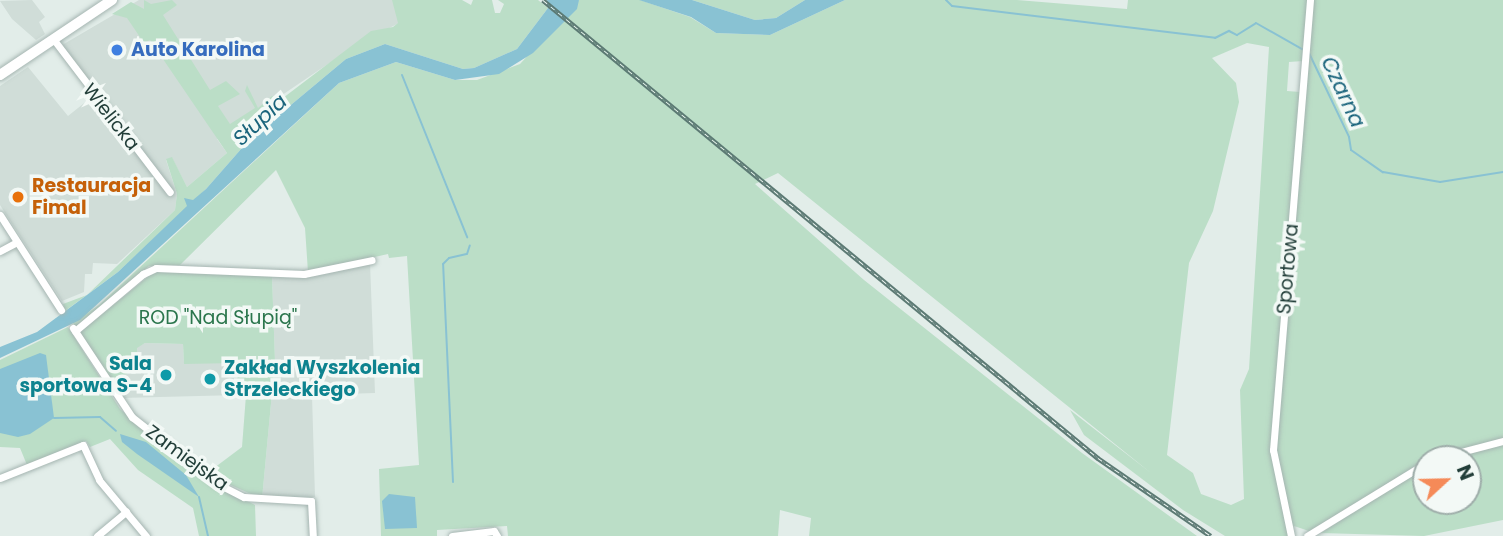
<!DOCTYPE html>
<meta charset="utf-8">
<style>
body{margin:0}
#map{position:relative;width:1503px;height:536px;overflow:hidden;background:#e2ede9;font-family:Poppins,sans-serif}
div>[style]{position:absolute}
.built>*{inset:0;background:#d0ddd8}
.green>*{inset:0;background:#bbdec7}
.water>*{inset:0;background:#89c2d3}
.stream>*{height:2px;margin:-1px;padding:0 1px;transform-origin:1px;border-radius:1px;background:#89c2d3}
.roads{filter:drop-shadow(0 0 2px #a5b5b1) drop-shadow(0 0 2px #a5b5b1)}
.street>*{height:7px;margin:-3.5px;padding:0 3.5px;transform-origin:3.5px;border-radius:3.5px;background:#fff}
.secondary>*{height:10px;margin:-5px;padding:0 5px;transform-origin:5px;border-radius:5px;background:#fff}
.rail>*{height:4.5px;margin-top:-2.25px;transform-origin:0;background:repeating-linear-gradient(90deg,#f3f9f6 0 5px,#5c7a74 0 10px);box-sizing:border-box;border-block:2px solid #5c7a74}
.dots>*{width:19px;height:19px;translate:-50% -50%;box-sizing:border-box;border:4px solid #f3f9f6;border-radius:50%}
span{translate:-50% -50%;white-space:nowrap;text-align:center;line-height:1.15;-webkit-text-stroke:7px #f3f9f6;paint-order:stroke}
.shop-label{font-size:19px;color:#366cbe;font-weight:700}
.left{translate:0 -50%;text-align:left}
.street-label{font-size:19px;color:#223e39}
.food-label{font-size:19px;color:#c56008;font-weight:700}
.park-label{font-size:19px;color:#2b764d}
.culture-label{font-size:19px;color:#0d838f;font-weight:700}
.right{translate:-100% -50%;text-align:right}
.water-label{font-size:21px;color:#1a647c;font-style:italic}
.north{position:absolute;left:1412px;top:445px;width:70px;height:70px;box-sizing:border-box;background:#f3f9f6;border:2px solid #9faeaa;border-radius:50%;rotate:68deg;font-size:19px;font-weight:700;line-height:28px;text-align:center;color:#223e39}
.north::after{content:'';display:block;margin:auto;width:24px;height:32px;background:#f58a58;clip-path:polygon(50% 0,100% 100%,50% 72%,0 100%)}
</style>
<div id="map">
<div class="built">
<i style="clip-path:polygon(32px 0,45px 17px,39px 22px,45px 34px,36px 40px,12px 19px,0 1px)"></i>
<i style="clip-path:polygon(139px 0,444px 0,356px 45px,217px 139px,227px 153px,187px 187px,172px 158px,166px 160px,177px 194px,175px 210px,117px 264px,93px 263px,92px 274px,85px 274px,84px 292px,62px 301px,0 205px,0 86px,28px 67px,68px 116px,93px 96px,57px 48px)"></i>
<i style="clip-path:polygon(370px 263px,375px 393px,312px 395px,315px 497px,262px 499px,275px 361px,272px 276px)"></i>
<i style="clip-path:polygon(145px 343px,183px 344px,184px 363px,236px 363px,238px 395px,121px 398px,110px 381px,138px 369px,137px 347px)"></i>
</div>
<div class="green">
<i style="clip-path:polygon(144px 0,151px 4px,172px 0,177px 5px,163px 15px,210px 90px,226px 81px,240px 94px,218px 106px,230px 124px,255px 108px,245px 91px,247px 85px,258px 108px,272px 96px,283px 98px,371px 31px,393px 27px,398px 23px,392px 0,462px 0,471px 5px,473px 0,492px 0,495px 13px,500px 13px,504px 4px,498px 0,538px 0,548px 8px,517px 49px,474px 68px,463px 69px,385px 44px,346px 59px,249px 140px,206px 189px,118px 272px,65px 311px,63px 304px,87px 295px,175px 210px,177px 194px,166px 159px,172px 157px,187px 187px,227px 153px,150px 40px,144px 43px,127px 18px,112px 14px,131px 2px,144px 9px)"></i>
<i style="clip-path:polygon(evenodd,579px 0,640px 0,690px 17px,716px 33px,770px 35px,845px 0,1017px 0,1127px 9px,1128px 0,1308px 0,1303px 61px,1289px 62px,1287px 91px,1300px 92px,1273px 450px,1291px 536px,1225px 536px,1183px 510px,1084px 435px,1070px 410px,1151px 473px,778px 173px,755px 184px,864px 280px,1082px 453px,1197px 536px,809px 536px,811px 518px,780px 510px,778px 536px,508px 536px,507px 526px,437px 530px,437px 536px,381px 536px,379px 469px,419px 465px,407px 256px,389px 258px,388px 254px,308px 272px,305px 228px,276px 170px,180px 265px,149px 266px,76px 329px,73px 323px,99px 305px,339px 83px,396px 62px,455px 80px,477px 80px,520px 64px,579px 0,1247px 43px,1269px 47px,1249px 369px,1240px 390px,1244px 499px,1231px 505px,1201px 494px,1193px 473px,1167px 455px,1189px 263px,1213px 211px,1239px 102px,1236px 83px,1212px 58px,1247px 43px)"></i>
<i style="clip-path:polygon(692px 0,805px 0,776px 18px,755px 20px)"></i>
<i style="clip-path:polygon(1313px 0,1503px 0,1503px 439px,1426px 459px,1312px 532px,1291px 525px,1276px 453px)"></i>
<i style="clip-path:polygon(155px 271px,272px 276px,275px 361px,262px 499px,206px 474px,242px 447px,246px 395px,238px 395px,236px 363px,184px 364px,183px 344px,145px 343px,137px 348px,138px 369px,110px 381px,79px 333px)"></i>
<i style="clip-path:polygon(68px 327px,120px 409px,203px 478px,255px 505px,256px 536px,199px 536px,193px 508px,138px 470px,110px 439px,90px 447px,86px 441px,27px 465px,20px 448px,0 447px,0 360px)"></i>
<i style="clip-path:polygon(1503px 444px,1503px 520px,1424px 536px,1321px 533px,1426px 466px,1426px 501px,1468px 501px,1468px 459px,1441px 459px)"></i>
</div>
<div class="water">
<i style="clip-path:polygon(547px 0,579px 0,577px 9px,533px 53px,499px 74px,455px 80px,396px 62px,339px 83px,80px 320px,0 358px,0 347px,37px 332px,118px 272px,187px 206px,184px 198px,193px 200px,206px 189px,249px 140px,346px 59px,385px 44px,463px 69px,474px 68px,517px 49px,548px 8px)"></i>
<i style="clip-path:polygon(639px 0,692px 0,755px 20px,776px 18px,805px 0,845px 0,770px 35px,716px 33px,691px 17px)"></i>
<i style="clip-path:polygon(40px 353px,46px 355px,54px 418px,30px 434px,18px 437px,0 433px,0 369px)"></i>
<i style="clip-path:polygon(120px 434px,146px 442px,186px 475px,199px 497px,137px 454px,122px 442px)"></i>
<i style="clip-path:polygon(389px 494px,415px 497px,417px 528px,385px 529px,382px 501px)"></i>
</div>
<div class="stream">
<i style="left:946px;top:0;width:8px;rotate:45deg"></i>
<i style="left:952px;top:6px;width:265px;rotate:6.9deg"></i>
<i style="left:1215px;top:38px;width:16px;rotate:-27deg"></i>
<i style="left:1229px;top:31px;width:9px;rotate:27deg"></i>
<i style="left:1237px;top:35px;width:22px;rotate:-32deg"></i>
<i style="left:1256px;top:23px;width:53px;rotate:29.5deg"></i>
<i style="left:1309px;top:53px;width:93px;rotate:64.5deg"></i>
<i style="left:1349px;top:137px;width:13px;rotate:81deg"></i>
<i style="left:1351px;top:150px;width:39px;rotate:35deg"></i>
<i style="left:1383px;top:172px;width:58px;rotate:10deg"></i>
<i style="left:1440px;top:182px;width:64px;rotate:-9deg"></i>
<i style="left:402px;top:75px;width:175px;rotate:68.1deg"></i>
<i style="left:54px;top:418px;width:46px;rotate:-1.2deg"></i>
<i style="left:100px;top:417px;width:21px;rotate:41deg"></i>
<i style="left:453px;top:482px;width:218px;rotate:-92.6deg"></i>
<i style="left:443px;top:264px;width:8px;rotate:-45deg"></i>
<i style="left:449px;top:258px;width:18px;rotate:-13deg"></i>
<i style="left:467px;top:254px;width:9px;rotate:-72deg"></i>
<i style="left:199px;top:497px;width:40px;rotate:77deg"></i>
</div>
<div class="roads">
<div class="street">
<i style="left:54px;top:40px;width:191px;rotate:52.7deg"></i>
<i style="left:0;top:215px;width:113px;rotate:57.3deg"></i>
<i style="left:0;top:251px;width:19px;rotate:-28deg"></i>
<i style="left:73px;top:328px;width:107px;rotate:56.5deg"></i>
<i style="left:132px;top:417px;width:107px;rotate:38.2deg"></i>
<i style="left:216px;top:483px;width:31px;rotate:27deg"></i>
<i style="left:244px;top:497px;width:67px;rotate:3.4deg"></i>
<i style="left:311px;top:501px;width:35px;rotate:87deg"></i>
<i style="left:75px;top:331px;width:89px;rotate:-40deg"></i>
<i style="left:143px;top:274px;width:14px;rotate:-25deg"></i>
<i style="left:156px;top:268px;width:148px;rotate:2.3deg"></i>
<i style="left:304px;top:274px;width:69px;rotate:-11.6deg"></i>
<i style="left:1434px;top:459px;width:71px;rotate:-14.6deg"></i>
<i style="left:0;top:478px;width:89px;rotate:-21.7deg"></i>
<i style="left:83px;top:445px;width:38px;rotate:65deg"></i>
<i style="left:99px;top:480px;width:73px;rotate:50deg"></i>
<i style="left:97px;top:536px;width:38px;rotate:-40deg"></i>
<i style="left:452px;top:536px;width:42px;rotate:-6.8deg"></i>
<i style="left:494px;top:531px;width:6px;rotate:59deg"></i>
<i style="left:1291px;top:536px;width:88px;rotate:-101.8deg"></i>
<i style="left:1273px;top:450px;width:452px;rotate:-85.3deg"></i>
<i style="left:1307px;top:536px;width:140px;rotate:-31.5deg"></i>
</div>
<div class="secondary">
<i style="left:0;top:75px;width:135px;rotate:-33.8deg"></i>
</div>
</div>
<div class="rail">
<i style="left:543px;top:0;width:720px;rotate:39.53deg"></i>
<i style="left:1098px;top:458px;width:137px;rotate:34.6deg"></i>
</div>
<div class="dots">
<i style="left:117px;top:50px;background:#3f7fe0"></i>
<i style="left:18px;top:197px;background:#e8710a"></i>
<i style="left:166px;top:375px;background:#0f9aa8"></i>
<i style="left:210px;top:379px;background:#0f9aa8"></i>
</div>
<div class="shop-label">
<span class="left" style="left:131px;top:50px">Auto Karolina</span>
</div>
<div class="street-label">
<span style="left:111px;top:117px;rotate:52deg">Wielicka</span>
<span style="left:1288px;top:269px;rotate:-85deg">Sportowa</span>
<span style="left:187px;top:458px;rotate:36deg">Zamiejska</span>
</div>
<div class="food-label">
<span class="left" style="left:32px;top:197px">Restauracja<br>Fimal</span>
</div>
<div class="park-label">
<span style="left:218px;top:318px">ROD "Nad Słupią"</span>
</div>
<div class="culture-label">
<span class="right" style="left:152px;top:375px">Sala<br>sportowa S-4</span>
<span class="left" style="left:224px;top:379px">Zakład Wyszkolenia<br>Strzeleckiego</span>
</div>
<div class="water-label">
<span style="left:1343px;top:92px;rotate:65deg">Czarna</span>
<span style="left:260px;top:120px;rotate:-43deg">Słupia</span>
</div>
<div class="north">N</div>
</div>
